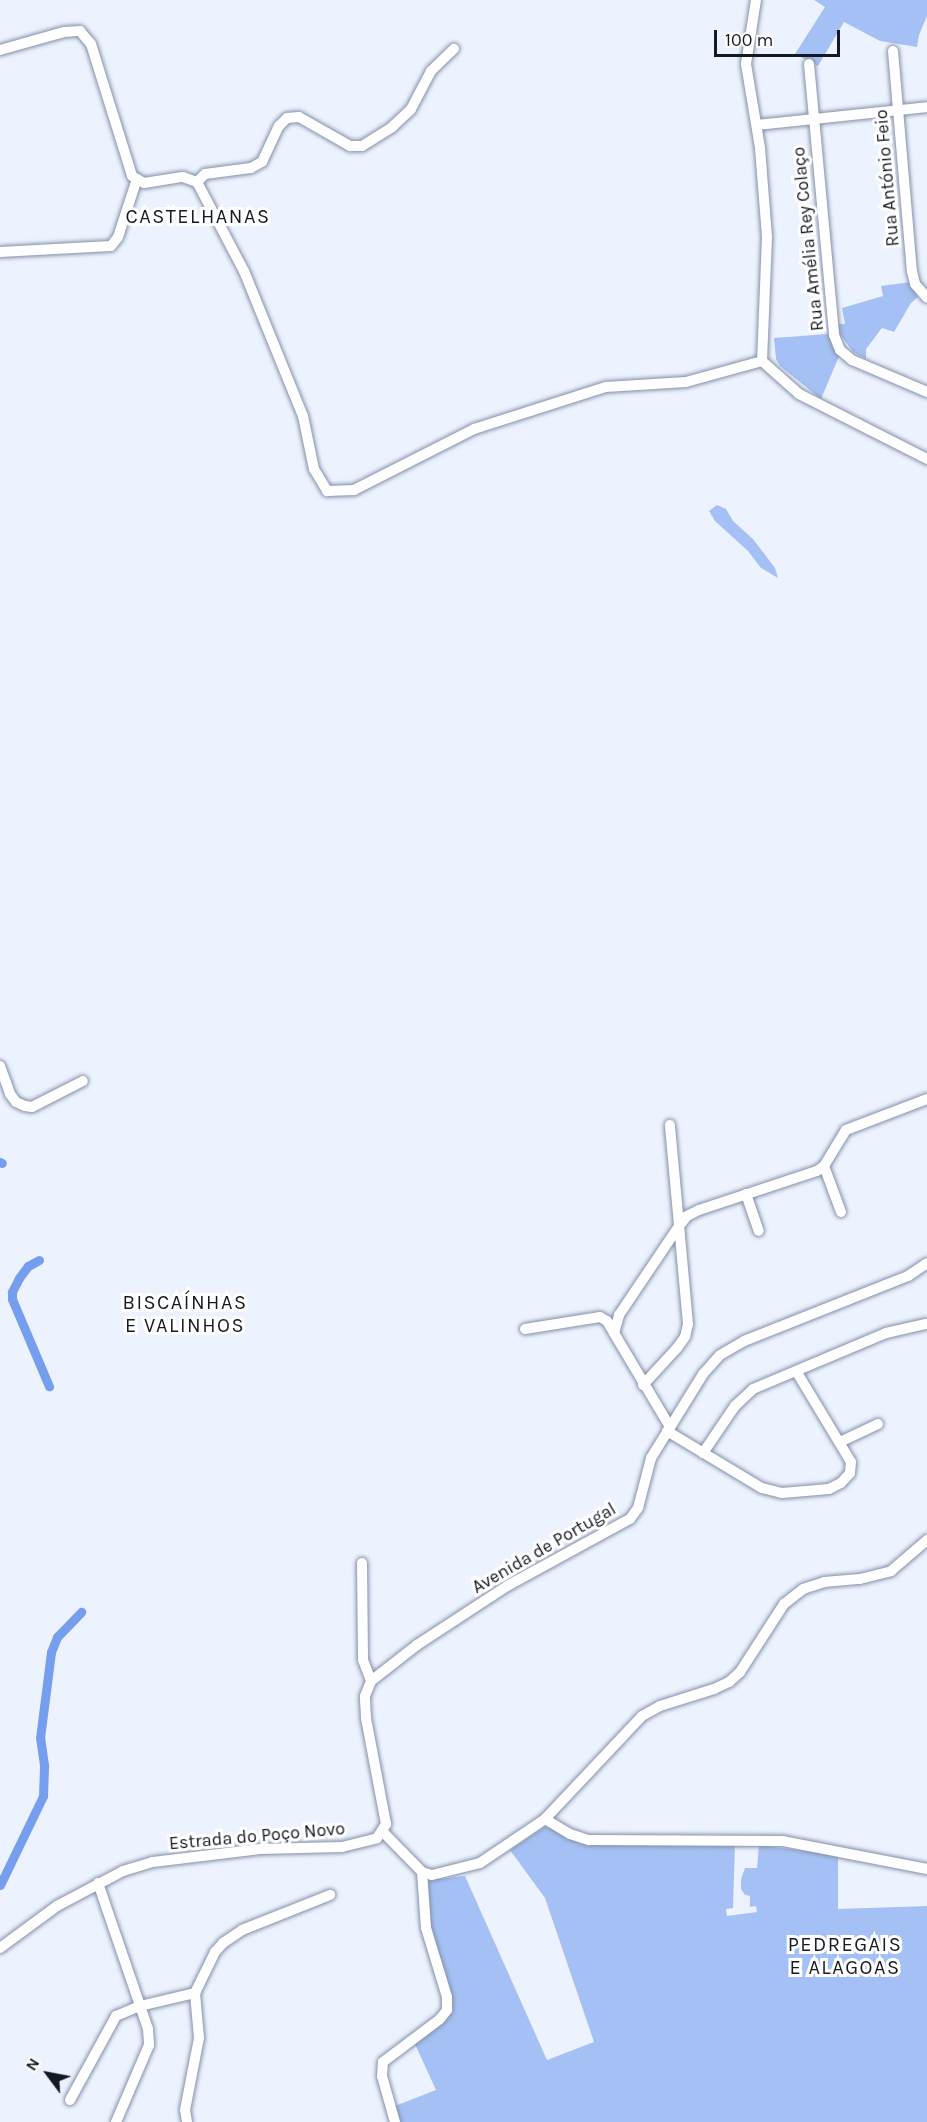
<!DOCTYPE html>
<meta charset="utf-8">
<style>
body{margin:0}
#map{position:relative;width:927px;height:2122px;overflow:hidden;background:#edf3fe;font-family:Karla,sans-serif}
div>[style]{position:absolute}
.green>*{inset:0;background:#a5c0f4}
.canal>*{height:9px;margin:-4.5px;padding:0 4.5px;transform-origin:4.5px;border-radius:4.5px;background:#759eef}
.roads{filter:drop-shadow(0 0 2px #8390a9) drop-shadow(0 0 2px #8390a9)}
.minor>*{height:10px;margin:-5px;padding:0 5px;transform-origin:5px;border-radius:5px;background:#fff}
span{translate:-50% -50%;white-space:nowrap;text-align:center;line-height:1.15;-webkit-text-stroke:6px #fff;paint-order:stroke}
.street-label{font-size:18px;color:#141922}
.neighbourhood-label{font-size:20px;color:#141922;letter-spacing:1.5px}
.north{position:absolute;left:18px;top:2044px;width:60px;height:60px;-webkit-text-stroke:4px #fff;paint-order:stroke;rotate:302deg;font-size:16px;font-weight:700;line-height:24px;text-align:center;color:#141922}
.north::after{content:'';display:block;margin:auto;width:21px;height:27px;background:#141922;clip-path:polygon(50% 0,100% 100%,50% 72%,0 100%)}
.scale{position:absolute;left:714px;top:30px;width:126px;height:27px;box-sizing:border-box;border:3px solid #141922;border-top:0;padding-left:8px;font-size:18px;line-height:21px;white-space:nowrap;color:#141922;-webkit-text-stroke:4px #fff;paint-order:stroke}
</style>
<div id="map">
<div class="green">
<i style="clip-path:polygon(814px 0,927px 0,927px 16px,919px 35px,917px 47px,880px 41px,844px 22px,818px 66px,795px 54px,825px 7px)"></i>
<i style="clip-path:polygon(911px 282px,912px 288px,918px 297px,911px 303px,894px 332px,882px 328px,866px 349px,866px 359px,853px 352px,840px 334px,838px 324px,845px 324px,842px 308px,883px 296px,881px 286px)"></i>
<i style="clip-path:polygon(828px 334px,833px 348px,840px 354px,821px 399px,780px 366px,776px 359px,774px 338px)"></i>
<i style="clip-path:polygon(717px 505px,726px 509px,733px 521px,753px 539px,775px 568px,778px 578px,761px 568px,748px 551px,715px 521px,709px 511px)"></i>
<i style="clip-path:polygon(544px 1827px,552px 1828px,582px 1844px,735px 1843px,733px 1908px,726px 1909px,727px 1916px,757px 1912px,756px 1906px,750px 1907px,750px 1896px,745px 1895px,741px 1889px,741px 1879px,745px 1868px,757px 1868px,759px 1845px,838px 1855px,838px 1909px,927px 1906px,927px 2122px,398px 2122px,395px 2106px,436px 2090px,414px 2042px,453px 2011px,448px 1981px,432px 1940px,428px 1883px,430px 1880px,465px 1876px,547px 2060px,594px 2042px,545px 1898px,510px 1850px)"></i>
</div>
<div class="canal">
<i style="left:0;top:1162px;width:2px;rotate:27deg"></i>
<i style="left:39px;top:1260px;width:13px;rotate:151deg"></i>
<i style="left:28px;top:1266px;width:15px;rotate:127deg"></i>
<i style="left:19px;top:1278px;width:16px;rotate:117deg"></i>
<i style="left:12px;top:1292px;width:7px;rotate:90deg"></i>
<i style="left:12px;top:1299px;width:95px;rotate:67deg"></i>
<i style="left:0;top:1885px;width:99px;rotate:-64.2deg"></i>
<i style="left:43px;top:1796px;width:31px;rotate:-88deg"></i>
<i style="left:44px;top:1765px;width:27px;rotate:-98deg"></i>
<i style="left:40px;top:1738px;width:87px;rotate:-82.7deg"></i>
<i style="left:51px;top:1652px;width:16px;rotate:-68deg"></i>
<i style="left:57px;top:1637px;width:35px;rotate:-46deg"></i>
</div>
<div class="roads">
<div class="minor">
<i style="left:756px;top:0;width:65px;rotate:98.9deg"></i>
<i style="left:746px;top:64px;width:85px;rotate:80.5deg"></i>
<i style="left:760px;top:148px;width:89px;rotate:85.5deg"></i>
<i style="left:767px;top:237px;width:124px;rotate:92.3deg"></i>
<i style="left:0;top:50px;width:66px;rotate:-15.7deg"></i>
<i style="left:64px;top:32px;width:16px;rotate:-4deg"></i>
<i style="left:80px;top:31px;width:17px;rotate:50deg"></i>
<i style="left:91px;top:44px;width:138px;rotate:72.7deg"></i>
<i style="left:132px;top:176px;width:14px;rotate:30deg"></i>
<i style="left:144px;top:183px;width:39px;rotate:-9deg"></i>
<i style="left:183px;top:177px;width:15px;rotate:20deg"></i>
<i style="left:197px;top:182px;width:101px;rotate:62.2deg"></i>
<i style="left:244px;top:271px;width:157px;rotate:67.9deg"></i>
<i style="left:303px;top:416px;width:54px;rotate:78.3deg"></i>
<i style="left:314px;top:469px;width:26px;rotate:59deg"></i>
<i style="left:327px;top:491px;width:27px;rotate:-2deg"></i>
<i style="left:354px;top:490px;width:135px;rotate:-26.9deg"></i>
<i style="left:474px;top:429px;width:139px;rotate:-17.7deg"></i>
<i style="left:606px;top:387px;width:80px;rotate:-3.6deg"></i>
<i style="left:686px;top:382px;width:79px;rotate:-15.4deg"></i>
<i style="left:893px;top:51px;width:221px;rotate:85.1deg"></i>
<i style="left:912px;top:271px;width:13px;rotate:77deg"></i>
<i style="left:915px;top:284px;width:18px;rotate:49deg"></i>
<i style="left:809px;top:64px;width:272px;rotate:84.7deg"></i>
<i style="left:834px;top:335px;width:16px;rotate:68deg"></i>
<i style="left:840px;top:350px;width:16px;rotate:40deg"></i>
<i style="left:852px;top:360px;width:82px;rotate:23.1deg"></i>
<i style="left:757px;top:125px;width:171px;rotate:-6deg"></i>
<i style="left:197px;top:182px;width:11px;rotate:-45deg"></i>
<i style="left:205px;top:174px;width:46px;rotate:-7.4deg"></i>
<i style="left:251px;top:168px;width:13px;rotate:-29deg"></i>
<i style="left:262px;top:162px;width:40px;rotate:-65deg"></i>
<i style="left:279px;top:126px;width:11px;rotate:-45deg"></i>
<i style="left:287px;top:118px;width:12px;rotate:-5deg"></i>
<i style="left:299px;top:117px;width:59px;rotate:29.6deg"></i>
<i style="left:350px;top:146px;width:12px"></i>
<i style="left:362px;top:146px;width:36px;rotate:-32deg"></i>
<i style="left:392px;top:127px;width:26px;rotate:-43deg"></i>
<i style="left:411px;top:109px;width:43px;rotate:-62.2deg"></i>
<i style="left:431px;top:71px;width:32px;rotate:-44deg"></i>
<i style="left:0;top:252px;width:111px;rotate:-3.1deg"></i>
<i style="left:111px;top:246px;width:11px;rotate:-52deg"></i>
<i style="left:118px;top:237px;width:61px;rotate:-71.9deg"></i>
<i style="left:762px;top:361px;width:50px;rotate:41.7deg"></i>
<i style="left:799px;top:394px;width:144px;rotate:26.9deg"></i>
<i style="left:0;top:1066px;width:30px;rotate:70deg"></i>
<i style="left:10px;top:1094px;width:10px;rotate:53deg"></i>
<i style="left:16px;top:1102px;width:10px;rotate:24deg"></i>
<i style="left:25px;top:1106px;width:7px;rotate:8deg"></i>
<i style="left:32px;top:1107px;width:57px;rotate:-27deg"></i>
<i style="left:824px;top:1166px;width:49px;rotate:69.7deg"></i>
<i style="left:746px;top:1194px;width:39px;rotate:71deg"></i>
<i style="left:525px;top:1329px;width:76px;rotate:-9.1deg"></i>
<i style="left:600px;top:1317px;width:8px;rotate:30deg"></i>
<i style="left:607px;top:1321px;width:14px;rotate:60deg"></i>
<i style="left:643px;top:1385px;width:50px;rotate:-47.4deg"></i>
<i style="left:677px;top:1348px;width:14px;rotate:-54deg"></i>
<i style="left:685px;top:1337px;width:13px;rotate:-77deg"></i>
<i style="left:688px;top:1324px;width:200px;rotate:-95.2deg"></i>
<i style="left:670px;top:1427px;width:109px;rotate:-120.8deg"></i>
<i style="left:614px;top:1333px;width:19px;rotate:-74deg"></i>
<i style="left:619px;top:1315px;width:107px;rotate:-56deg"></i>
<i style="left:679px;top:1226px;width:13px;rotate:-51deg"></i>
<i style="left:687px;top:1216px;width:13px;rotate:-27deg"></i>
<i style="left:699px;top:1210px;width:124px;rotate:-18.3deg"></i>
<i style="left:817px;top:1171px;width:9px;rotate:-36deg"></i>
<i style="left:824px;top:1166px;width:42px;rotate:-58.6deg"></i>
<i style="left:846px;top:1130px;width:87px;rotate:-20.9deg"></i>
<i style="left:667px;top:1431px;width:111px;rotate:31deg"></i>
<i style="left:762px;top:1488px;width:21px;rotate:14deg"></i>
<i style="left:782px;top:1493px;width:47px;rotate:-4.9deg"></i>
<i style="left:829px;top:1489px;width:13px;rotate:-27deg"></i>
<i style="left:841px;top:1483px;width:13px;rotate:-48deg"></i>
<i style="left:850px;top:1473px;width:11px;rotate:-85deg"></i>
<i style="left:851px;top:1462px;width:106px;rotate:-121.1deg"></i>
<i style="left:840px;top:1442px;width:42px;rotate:-25.3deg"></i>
<i style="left:703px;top:1453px;width:57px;rotate:-55.8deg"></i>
<i style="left:735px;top:1406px;width:25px;rotate:-43deg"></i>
<i style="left:753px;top:1389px;width:144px;rotate:-22.8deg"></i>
<i style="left:886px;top:1333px;width:41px;rotate:-12.7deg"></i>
<i style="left:362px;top:1563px;width:97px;rotate:89.4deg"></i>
<i style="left:363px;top:1660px;width:22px;rotate:69deg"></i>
<i style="left:545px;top:1819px;width:29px;rotate:31deg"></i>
<i style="left:570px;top:1834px;width:20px;rotate:18deg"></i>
<i style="left:589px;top:1840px;width:194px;rotate:0.3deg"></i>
<i style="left:783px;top:1841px;width:147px;rotate:11deg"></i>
<i style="left:383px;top:1832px;width:56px;rotate:45.7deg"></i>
<i style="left:422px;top:1872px;width:10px;rotate:17deg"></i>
<i style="left:432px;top:1875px;width:49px;rotate:-14deg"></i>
<i style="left:480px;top:1863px;width:78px;rotate:-34.1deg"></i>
<i style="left:545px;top:1819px;width:141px;rotate:-46.7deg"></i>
<i style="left:642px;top:1716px;width:21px;rotate:-29deg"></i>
<i style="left:660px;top:1706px;width:57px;rotate:-17.5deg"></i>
<i style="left:714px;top:1689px;width:17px;rotate:-25deg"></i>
<i style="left:729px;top:1682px;width:15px;rotate:-42deg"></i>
<i style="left:740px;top:1672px;width:81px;rotate:-57.1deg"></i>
<i style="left:784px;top:1604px;width:24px;rotate:-38deg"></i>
<i style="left:803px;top:1589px;width:22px;rotate:-18deg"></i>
<i style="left:824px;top:1582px;width:36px;rotate:-5deg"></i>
<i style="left:860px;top:1579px;width:32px;rotate:-14deg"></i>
<i style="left:891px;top:1571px;width:48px;rotate:-40.7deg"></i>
<i style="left:98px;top:1883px;width:154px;rotate:71.1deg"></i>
<i style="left:148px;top:2029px;width:16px;rotate:86deg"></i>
<i style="left:149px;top:2045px;width:84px;rotate:113.2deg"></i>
<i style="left:0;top:1948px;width:71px;rotate:-36.4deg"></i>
<i style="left:57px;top:1906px;width:75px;rotate:-27.9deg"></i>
<i style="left:123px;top:1871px;width:31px;rotate:-17deg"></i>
<i style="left:153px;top:1862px;width:108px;rotate:-6.9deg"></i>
<i style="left:260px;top:1849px;width:82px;rotate:-1.4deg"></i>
<i style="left:342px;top:1847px;width:36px;rotate:-14deg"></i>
<i style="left:377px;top:1838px;width:17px;rotate:-57deg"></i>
<i style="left:386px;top:1824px;width:108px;rotate:-100.7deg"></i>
<i style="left:366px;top:1718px;width:22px;rotate:-93deg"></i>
<i style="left:365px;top:1696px;width:16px;rotate:-68deg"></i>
<i style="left:371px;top:1681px;width:58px;rotate:-38deg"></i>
<i style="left:417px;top:1645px;width:108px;rotate:-33.2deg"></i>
<i style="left:507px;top:1586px;width:140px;rotate:-28.6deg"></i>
<i style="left:630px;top:1519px;width:14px;rotate:-54deg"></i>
<i style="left:638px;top:1508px;width:52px;rotate:-75.4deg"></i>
<i style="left:651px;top:1458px;width:99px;rotate:-58.2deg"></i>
<i style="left:703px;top:1374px;width:25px;rotate:-48deg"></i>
<i style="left:720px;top:1355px;width:28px;rotate:-30deg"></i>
<i style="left:744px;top:1341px;width:176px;rotate:-21.6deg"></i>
<i style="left:908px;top:1276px;width:23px;rotate:-34deg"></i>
<i style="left:70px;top:2100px;width:96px;rotate:-61.3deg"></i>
<i style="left:116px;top:2016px;width:26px;rotate:-23deg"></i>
<i style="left:140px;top:2006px;width:57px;rotate:-13.3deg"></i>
<i style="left:187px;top:2122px;width:12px;rotate:-99deg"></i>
<i style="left:185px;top:2110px;width:73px;rotate:-79deg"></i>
<i style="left:199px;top:2038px;width:45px;rotate:-95.1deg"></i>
<i style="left:195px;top:1993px;width:46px;rotate:-64deg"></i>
<i style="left:215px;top:1952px;width:12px;rotate:-48deg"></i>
<i style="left:223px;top:1943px;width:23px;rotate:-34deg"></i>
<i style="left:242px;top:1930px;width:95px;rotate:-21.7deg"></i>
<i style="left:395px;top:2122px;width:48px;rotate:-105.8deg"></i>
<i style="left:382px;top:2076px;width:14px;rotate:-86deg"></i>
<i style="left:383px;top:2062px;width:71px;rotate:-37deg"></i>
<i style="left:440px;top:2019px;width:11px;rotate:-52deg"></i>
<i style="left:447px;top:2010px;width:13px;rotate:-90deg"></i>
<i style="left:447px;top:1997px;width:72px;rotate:-106.9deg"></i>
<i style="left:426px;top:1928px;width:56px;rotate:-94.1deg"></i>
</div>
</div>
<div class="street-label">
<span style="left:887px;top:178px;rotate:-95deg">Rua António Feio</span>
<span style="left:808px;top:239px;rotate:-96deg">Rua Amélia Rey Colaço</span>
<span style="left:544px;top:1548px;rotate:-30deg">Avenida de Portugal</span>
<span style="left:257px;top:1836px;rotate:-5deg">Estrada do Poço Novo</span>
</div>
<div class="neighbourhood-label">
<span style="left:198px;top:216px">CASTELHANAS</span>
<span style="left:185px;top:1314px">BISCAÍNHAS<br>E VALINHOS</span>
<span style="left:845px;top:1956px">PEDREGAIS<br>E ALAGOAS</span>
</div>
<div class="north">N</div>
<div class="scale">100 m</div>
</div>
